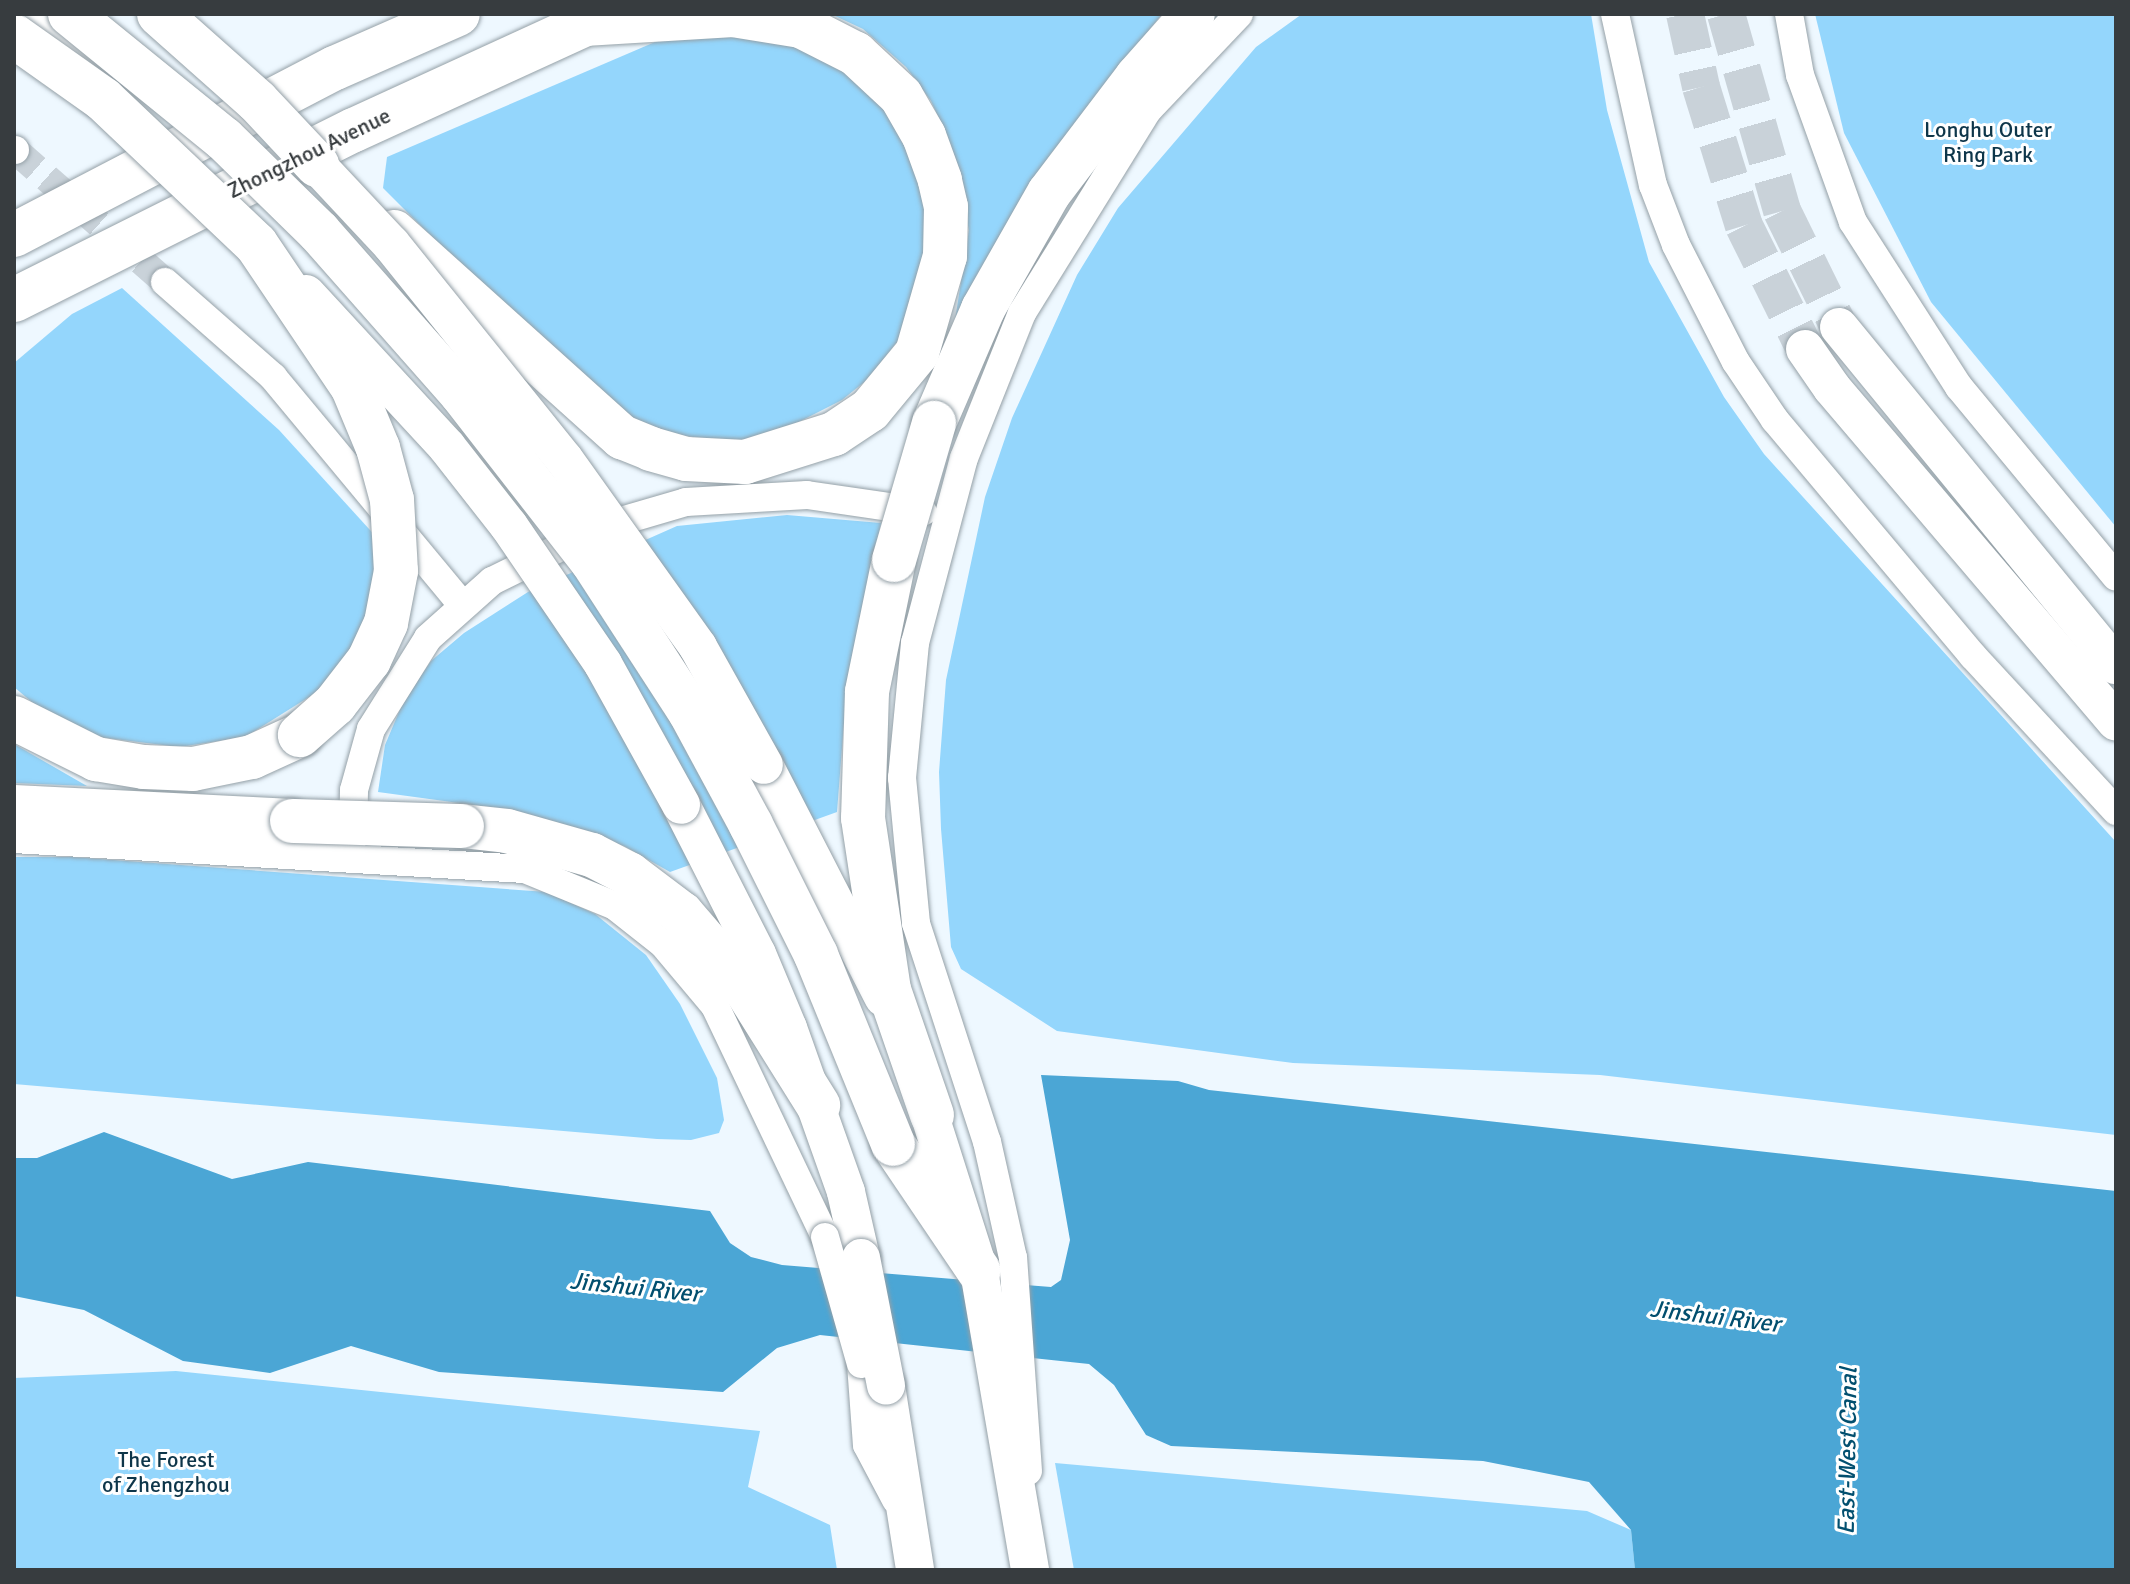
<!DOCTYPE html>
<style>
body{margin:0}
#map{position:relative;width:2130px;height:1584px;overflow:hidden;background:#eef8ff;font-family:Signika,sans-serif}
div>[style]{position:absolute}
.green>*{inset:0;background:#94d6fc}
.water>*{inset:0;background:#4ba6d5}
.street-tunnel>*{height:28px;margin-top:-14px;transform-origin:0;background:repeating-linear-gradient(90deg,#c9d2d9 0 28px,transparent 0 42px)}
.secondary-tunnel>*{height:38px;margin-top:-19px;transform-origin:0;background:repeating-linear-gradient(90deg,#c9d2d9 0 38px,transparent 0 57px)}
.roads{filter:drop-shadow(0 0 2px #94a0a7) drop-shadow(0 0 2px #94a0a7)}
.street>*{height:28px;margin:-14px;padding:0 14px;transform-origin:14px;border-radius:14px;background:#fff}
.secondary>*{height:38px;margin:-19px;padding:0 19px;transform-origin:19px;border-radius:19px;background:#fff}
.primary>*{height:44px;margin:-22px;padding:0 22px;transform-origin:22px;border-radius:22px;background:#fff}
.highway>*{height:44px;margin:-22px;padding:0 22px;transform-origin:22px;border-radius:22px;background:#fff}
.bridges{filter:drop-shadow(0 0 2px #94a0a7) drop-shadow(0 0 2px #94a0a7)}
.street-bridge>*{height:28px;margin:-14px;padding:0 14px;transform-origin:14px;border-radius:14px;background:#fff}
.secondary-bridge>*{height:38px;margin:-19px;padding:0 19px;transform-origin:19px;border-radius:19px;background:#fff}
.primary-bridge>*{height:44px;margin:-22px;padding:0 22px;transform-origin:22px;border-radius:22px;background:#fff}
.highway-bridge>*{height:44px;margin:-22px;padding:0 22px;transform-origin:22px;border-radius:22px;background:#fff}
span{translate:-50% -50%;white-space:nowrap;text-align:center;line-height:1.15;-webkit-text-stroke:6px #fff;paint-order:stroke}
.park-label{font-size:22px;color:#0e364a}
.street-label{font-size:22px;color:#373c3f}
.water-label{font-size:24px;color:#024f6f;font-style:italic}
.frame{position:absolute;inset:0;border:16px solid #373c3f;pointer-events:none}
</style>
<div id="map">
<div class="green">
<i style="clip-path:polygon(831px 14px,1162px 14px,1050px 155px,954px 327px,969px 230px,950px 143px,931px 101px,906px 67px,863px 29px)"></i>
<i style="clip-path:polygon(1302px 14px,1591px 14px,1607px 110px,1649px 262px,1724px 397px,1764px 454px,2116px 842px,2116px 1135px,1600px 1075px,1293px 1063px,1057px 1031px,961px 969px,951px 947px,941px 829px,939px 772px,946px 680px,985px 497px,1012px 418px,1077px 275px,1118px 208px,1256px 47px)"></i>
<i style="clip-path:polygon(1815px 14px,2116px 14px,2116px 527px,1931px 302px,1844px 133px)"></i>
<i style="clip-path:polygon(765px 32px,850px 69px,903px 130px,924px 196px,926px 262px,900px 338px,868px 379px,842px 400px,777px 433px,733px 442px,654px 432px,598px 403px,383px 188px,387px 157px,676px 33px)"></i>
<i style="clip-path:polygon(122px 288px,279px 430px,380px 541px,376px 590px,354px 646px,325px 687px,245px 737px,179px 747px,98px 737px,39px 708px,14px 687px,14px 363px,72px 314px)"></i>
<i style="clip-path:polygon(787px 515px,881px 523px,846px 696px,837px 812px,670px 872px,624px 846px,503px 809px,378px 792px,385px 745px,404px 700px,431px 661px,464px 633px,528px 592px,677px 526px)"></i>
<i style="clip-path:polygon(14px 744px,87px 786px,14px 783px)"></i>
<i style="clip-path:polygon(14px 857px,72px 857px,547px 892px,595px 914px,646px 955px,680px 1004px,717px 1078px,724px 1120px,719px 1133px,691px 1140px,657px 1139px,14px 1084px)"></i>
<i style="clip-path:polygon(176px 1371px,760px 1431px,748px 1487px,830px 1525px,837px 1570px,14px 1570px,14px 1378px)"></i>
<i style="clip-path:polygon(1055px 1463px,1587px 1511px,1631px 1530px,1635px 1570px,1074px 1570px)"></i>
</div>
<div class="water">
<i style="clip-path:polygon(1041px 1075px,1178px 1081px,1209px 1090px,2116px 1191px,2116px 1570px,1635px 1570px,1631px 1530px,1589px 1482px,1483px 1461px,1171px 1446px,1146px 1435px,1114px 1385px,1089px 1364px,820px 1335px,777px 1348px,723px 1392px,439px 1372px,351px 1346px,270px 1373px,183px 1361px,84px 1310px,14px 1296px,14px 1158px,37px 1158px,104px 1132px,232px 1179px,308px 1162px,710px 1211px,730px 1243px,751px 1257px,782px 1265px,1051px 1287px,1061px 1280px,1070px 1240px)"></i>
</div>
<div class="street-tunnel">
<i style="left:15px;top:150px;width:200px;rotate:41.3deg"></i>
</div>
<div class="secondary-tunnel">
<i style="left:1685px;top:14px;width:75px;rotate:77.6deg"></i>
<i style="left:1701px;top:87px;width:145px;rotate:72.8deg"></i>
<i style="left:1744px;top:226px;width:137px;rotate:63.6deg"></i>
<i style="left:1726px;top:14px;width:205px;rotate:74.1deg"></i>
<i style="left:1782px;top:211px;width:129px;rotate:63.8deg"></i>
</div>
<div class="roads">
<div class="street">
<i style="left:1615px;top:14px;width:175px;rotate:77.5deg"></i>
<i style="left:1653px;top:185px;width:64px;rotate:69deg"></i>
<i style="left:1676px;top:245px;width:131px;rotate:62.9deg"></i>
<i style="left:1736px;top:362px;width:70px;rotate:56.1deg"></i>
<i style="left:1775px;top:420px;width:308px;rotate:50deg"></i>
<i style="left:1973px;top:656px;width:211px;rotate:47.3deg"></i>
<i style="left:1789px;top:14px;width:62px;rotate:79.8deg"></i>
<i style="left:1800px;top:75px;width:156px;rotate:70.2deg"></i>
<i style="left:1853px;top:222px;width:196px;rotate:57.3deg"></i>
<i style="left:1959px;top:387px;width:246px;rotate:50.4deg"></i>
<i style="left:14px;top:150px;width:1px"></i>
<i style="left:165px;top:282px;width:144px;rotate:41.3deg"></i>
<i style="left:273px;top:377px;width:296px;rotate:50.3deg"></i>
<i style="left:14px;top:839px;width:512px;rotate:3.36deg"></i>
<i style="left:525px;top:869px;width:97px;rotate:22.3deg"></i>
<i style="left:615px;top:906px;width:61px;rotate:38.4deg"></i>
<i style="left:663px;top:944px;width:81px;rotate:50deg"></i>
<i style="left:715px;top:1006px;width:256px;rotate:64.5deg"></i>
<i style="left:353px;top:839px;width:49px;rotate:-88.8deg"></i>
<i style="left:354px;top:790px;width:63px;rotate:-74.4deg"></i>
<i style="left:371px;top:729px;width:107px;rotate:-57.9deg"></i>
<i style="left:428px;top:638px;width:86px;rotate:-41.7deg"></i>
<i style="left:492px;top:581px;width:125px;rotate:-26.2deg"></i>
<i style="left:604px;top:526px;width:85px;rotate:-16.3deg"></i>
<i style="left:686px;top:502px;width:121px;rotate:-3.3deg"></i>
<i style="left:807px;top:495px;width:117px;rotate:8.3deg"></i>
<i style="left:861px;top:1364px;width:81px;rotate:85.8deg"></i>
<i style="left:867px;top:1445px;width:62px;rotate:62.2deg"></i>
<i style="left:1028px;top:1471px;width:214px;rotate:-94deg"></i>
<i style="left:1013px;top:1258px;width:119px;rotate:-102.6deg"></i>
<i style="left:987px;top:1142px;width:230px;rotate:-108deg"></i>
<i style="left:916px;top:923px;width:146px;rotate:-95.5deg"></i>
<i style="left:902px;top:778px;width:136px;rotate:-84.5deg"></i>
<i style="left:915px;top:643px;width:191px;rotate:-75.2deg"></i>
<i style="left:964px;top:458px;width:156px;rotate:-68.2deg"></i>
<i style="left:1022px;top:313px;width:239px;rotate:-58.2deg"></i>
<i style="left:1148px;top:110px;width:132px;rotate:-46.5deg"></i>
</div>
<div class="secondary">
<i style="left:1839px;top:327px;width:437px;rotate:50.7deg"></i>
<i style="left:1805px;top:349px;width:47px;rotate:55.3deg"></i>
<i style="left:1832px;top:388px;width:438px;rotate:49.6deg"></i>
<i style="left:764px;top:765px;width:261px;rotate:62.8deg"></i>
<i style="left:681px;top:805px;width:167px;rotate:63deg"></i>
<i style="left:757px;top:954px;width:80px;rotate:67.3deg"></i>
<i style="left:788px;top:1028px;width:174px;rotate:70.5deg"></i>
<i style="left:846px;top:1192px;width:68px;rotate:77.2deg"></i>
<i style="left:921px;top:1088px;width:192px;rotate:72.4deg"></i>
<i style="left:979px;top:1271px;width:303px;rotate:80.3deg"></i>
<i style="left:886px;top:1386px;width:186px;rotate:81deg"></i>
</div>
<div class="primary">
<i style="left:33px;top:14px;width:22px;rotate:34deg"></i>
<i style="left:51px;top:26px;width:84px;rotate:54.2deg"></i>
</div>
<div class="highway">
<i style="left:394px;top:232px;width:307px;rotate:42deg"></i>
<i style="left:622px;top:437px;width:31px;rotate:22deg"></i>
<i style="left:651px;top:449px;width:36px;rotate:16deg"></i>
<i style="left:686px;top:459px;width:59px;rotate:2.9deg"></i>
<i style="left:745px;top:462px;width:93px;rotate:-17.5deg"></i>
<i style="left:834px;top:434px;width:43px;rotate:-33.7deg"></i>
<i style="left:870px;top:410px;width:74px;rotate:-50.5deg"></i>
<i style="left:917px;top:353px;width:101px;rotate:-73.9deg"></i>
<i style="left:945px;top:256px;width:49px;rotate:-88.8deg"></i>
<i style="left:946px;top:207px;width:28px;rotate:-103deg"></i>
<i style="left:940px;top:180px;width:47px;rotate:-110deg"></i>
<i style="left:924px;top:136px;width:46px;rotate:-119.9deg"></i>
<i style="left:901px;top:96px;width:62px;rotate:-137deg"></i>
<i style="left:856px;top:54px;width:62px;rotate:-153deg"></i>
<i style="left:801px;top:26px;width:69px;rotate:-170.8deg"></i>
<i style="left:733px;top:15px;width:149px;rotate:176.5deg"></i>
<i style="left:14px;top:235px;width:362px;rotate:-27.5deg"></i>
<i style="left:335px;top:68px;width:134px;rotate:-23.7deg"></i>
<i style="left:14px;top:300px;width:380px;rotate:-26.6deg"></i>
<i style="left:354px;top:130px;width:278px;rotate:-24.6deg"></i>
<i style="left:934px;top:423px;width:124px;rotate:-66.7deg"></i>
<i style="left:983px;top:309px;width:133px;rotate:-60.4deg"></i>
<i style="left:1049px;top:193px;width:146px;rotate:-52.8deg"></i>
<i style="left:1137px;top:77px;width:84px;rotate:-48.4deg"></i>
<i style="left:894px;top:560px;width:135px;rotate:101.6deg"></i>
<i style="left:867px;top:692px;width:126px;rotate:91.8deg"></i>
<i style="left:863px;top:818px;width:174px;rotate:81.4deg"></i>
<i style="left:889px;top:990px;width:132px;rotate:71deg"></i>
<i style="left:14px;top:718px;width:92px;rotate:26.6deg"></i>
<i style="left:96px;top:759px;width:49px;rotate:9.5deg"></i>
<i style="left:144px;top:767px;width:49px;rotate:2.3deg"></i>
<i style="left:193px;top:769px;width:60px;rotate:-11.5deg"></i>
<i style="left:252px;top:757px;width:53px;rotate:-24.6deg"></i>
<i style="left:14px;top:807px;width:278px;rotate:2.9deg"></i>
<i style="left:462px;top:826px;width:45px;rotate:6.3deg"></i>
<i style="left:507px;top:831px;width:88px;rotate:15.8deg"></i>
<i style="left:592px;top:855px;width:42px;rotate:27.2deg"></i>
<i style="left:629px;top:874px;width:66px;rotate:37deg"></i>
<i style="left:682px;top:914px;width:94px;rotate:49.3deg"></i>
<i style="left:743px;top:985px;width:142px;rotate:58deg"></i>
<i style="left:893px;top:1144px;width:153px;rotate:55.9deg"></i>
</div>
</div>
<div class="bridges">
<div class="street-bridge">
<i style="left:825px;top:1237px;width:132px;rotate:74.2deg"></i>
</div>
<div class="secondary-bridge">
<i style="left:317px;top:165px;width:108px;rotate:46.9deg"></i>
<i style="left:391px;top:244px;width:276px;rotate:51.2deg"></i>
<i style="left:564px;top:459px;width:231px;rotate:54.5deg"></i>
<i style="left:698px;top:647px;width:135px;rotate:60.8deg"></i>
<i style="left:306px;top:294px;width:208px;rotate:47.3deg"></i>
<i style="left:447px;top:447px;width:100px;rotate:51.9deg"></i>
<i style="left:509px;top:526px;width:167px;rotate:55.7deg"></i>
<i style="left:603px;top:664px;width:161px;rotate:61deg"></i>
<i style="left:861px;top:1258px;width:130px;rotate:78.9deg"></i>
</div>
<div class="primary-bridge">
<i style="left:159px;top:14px;width:131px;rotate:41.6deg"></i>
<i style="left:257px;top:101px;width:88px;rotate:46.8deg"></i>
<i style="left:14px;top:36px;width:109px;rotate:35.3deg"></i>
<i style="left:103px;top:99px;width:211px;rotate:43.5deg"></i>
</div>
<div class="highway-bridge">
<i style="left:70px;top:14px;width:198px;rotate:39.1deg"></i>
<i style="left:224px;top:139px;width:133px;rotate:44.4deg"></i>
<i style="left:319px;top:232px;width:215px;rotate:48.6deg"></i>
<i style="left:461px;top:393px;width:213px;rotate:52.1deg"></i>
<i style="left:592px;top:561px;width:180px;rotate:57deg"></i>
<i style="left:690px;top:712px;width:128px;rotate:61.6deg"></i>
<i style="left:751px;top:825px;width:145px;rotate:63.4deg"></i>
<i style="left:816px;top:955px;width:204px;rotate:67.8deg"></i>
<i style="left:256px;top:244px;width:174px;rotate:56deg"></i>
<i style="left:353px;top:388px;width:65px;rotate:67.4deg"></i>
<i style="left:378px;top:448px;width:54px;rotate:74.9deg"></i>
<i style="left:392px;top:500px;width:71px;rotate:86.8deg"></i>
<i style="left:396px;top:571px;width:53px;rotate:100.9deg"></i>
<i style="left:386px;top:623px;width:41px;rotate:114.7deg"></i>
<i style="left:369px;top:660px;width:56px;rotate:127.7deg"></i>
<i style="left:335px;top:704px;width:47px;rotate:138.5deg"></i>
<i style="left:894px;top:560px;width:143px;rotate:-73.7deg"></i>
<i style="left:292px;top:821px;width:170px;rotate:1.7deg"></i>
</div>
</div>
<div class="park-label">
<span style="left:1988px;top:142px">Longhu Outer<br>Ring Park</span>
<span style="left:166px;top:1472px">The Forest<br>of Zhengzhou</span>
</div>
<div class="street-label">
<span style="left:309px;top:153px;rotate:-26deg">Zhongzhou Avenue</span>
</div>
<div class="water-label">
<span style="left:635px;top:1288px;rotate:6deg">Jinshui River</span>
<span style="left:1715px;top:1317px;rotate:7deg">Jinshui River</span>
<span style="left:1848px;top:1451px;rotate:-89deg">East-West Canal</span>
</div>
<div class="frame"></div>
</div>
